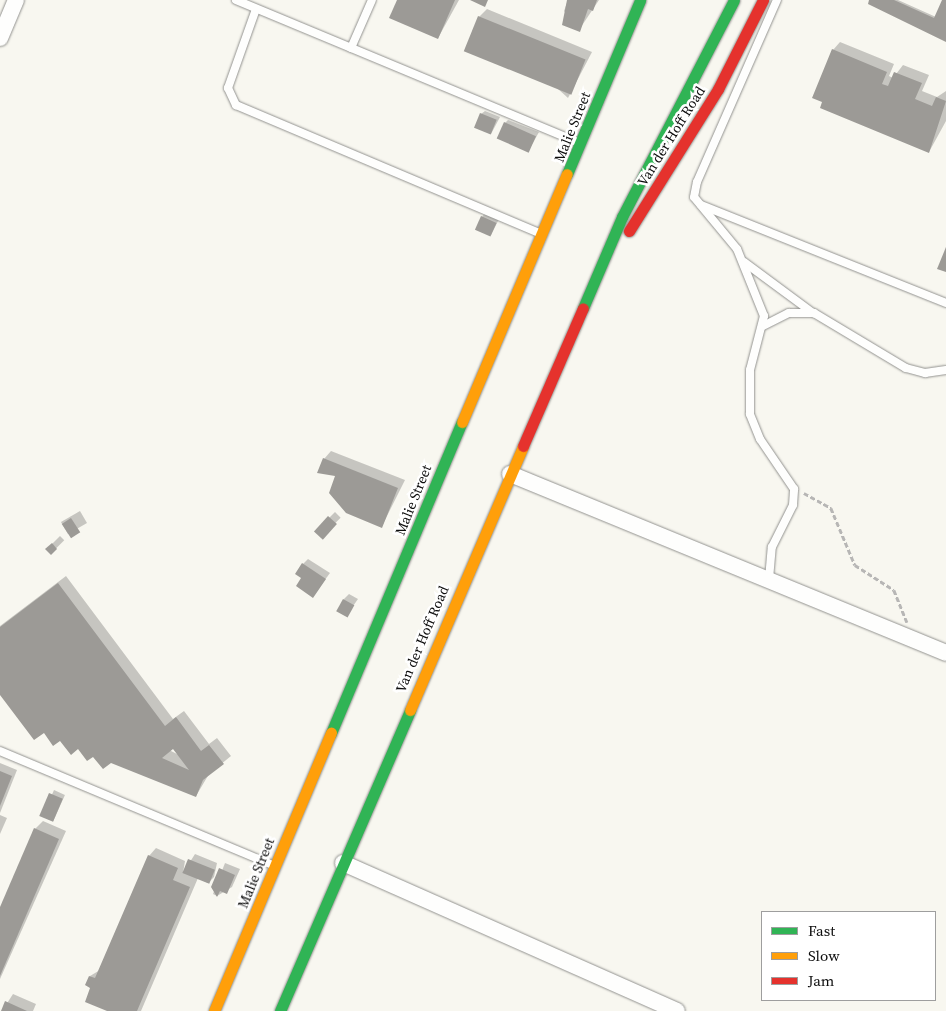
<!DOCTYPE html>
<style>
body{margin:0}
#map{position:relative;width:946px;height:1011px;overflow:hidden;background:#f8f7f0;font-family:"Source Serif 4",serif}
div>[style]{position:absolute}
.shadow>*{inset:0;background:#0003;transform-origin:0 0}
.building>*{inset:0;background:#9c9a96;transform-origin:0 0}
.path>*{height:2.5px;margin-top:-1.25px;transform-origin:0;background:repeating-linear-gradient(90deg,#b7b6b5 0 5px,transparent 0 7.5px)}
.roads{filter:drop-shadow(0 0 1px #92928f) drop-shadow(0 0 1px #92928f)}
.lane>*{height:8px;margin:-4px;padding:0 4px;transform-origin:4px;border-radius:4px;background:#fefefd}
.street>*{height:16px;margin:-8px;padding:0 8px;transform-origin:8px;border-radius:8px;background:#fefefd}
.fast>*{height:11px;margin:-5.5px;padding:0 5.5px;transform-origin:5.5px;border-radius:5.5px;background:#30b455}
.slow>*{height:11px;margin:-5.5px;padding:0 5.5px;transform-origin:5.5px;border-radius:5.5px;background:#ff9f0a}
.jam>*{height:11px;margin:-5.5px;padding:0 5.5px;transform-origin:5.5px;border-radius:5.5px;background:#e5322d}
span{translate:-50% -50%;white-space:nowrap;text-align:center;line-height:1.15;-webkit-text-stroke:5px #fff;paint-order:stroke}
.street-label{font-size:14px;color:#0c0c0c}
.legend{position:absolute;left:761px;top:911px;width:175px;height:90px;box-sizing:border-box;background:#fff;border:1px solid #9e9e9e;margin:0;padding:6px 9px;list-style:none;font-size:15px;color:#0c0c0c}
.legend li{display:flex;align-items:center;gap:10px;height:25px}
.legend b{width:25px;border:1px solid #9e9e9e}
</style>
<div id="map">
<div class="shadow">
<i style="clip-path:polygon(398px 0,459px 0,438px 38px)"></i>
<i style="clip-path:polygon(568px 0,599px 0,579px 30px,564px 11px)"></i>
<i style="clip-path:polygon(871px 0,898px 0,936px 17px,946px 0,946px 38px)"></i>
<i style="clip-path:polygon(487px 9px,592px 52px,568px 98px,479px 17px)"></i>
<i style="clip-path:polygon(840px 42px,894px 64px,889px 76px,893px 78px,903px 65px,929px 75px,922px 91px,937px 97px,946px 91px,946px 121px,929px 152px,833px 50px)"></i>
<i style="clip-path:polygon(485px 111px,500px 117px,491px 134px,481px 114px)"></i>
<i style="clip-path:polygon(508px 120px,539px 132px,529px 150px,505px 123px)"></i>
<i style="clip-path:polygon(485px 213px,499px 219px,491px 235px,482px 217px)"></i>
<i style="clip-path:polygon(331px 451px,405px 480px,382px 526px,324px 459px)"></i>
<i style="left:80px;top:511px;width:14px;height:22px;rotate:60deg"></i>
<i style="left:335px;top:512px;width:8px;height:27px;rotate:45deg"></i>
<i style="left:60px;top:536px;width:6px;height:18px;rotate:45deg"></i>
<i style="clip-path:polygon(308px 559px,330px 573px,313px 596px,303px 578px,303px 564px)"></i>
<i style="clip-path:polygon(evenodd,66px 576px,173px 719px,184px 711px,209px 744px,217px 738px,231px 756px,209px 774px,196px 796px,44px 731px,0 692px,0 626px,66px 576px,173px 747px,179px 755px,169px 750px,173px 747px)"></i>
<i style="clip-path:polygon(349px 594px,358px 599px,346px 616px,344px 599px)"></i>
<i style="clip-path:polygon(0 763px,17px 770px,0 813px)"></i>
<i style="left:54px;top:790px;width:12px;height:29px;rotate:24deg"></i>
<i style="clip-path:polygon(0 815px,7px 818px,0 834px)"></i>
<i style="clip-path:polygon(43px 821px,66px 831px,0 979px,0 910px,35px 829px)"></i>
<i style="clip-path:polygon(156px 848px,185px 861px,183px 873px,195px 854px,217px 863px,214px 877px,208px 883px,198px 878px,141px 1011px,110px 1011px,92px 987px,90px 976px,100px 970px,149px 856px)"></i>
<i style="clip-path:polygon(225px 863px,240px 869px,232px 887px,217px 896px,213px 894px)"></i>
<i style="clip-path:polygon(13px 994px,36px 1004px,33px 1011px,2px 1011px)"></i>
</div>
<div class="building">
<i style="clip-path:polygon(397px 0,455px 0,438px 39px,389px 18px)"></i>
<i style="clip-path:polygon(470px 0,488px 0,485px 7px)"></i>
<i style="clip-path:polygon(567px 0,597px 0,593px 11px,588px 9px,580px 32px,562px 25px)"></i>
<i style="clip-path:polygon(869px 0,894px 0,934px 18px,942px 0,946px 0,946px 42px,868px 4px)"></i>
<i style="left:478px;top:16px;width:116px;height:38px;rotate:22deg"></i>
<i style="clip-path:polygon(832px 49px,887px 72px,882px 84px,888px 86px,894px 72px,922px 83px,915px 99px,932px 106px,936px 97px,946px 101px,929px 153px,820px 108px,822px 102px,812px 98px)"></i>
<i style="left:480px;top:113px;width:18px;height:16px;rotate:22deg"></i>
<i style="left:504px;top:122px;width:35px;height:18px;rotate:24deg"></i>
<i style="left:481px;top:216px;width:17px;height:15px;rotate:24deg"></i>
<i style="clip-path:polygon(946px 247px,946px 272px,937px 269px)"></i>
<i style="clip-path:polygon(323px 458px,398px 488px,382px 528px,346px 513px,329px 493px,335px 476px,317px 473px)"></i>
<i style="left:328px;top:516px;width:12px;height:21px;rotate:42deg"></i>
<i style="left:71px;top:518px;width:17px;height:11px;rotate:57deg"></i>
<i style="clip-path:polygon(52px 543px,57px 549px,51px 555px,45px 549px)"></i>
<i style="clip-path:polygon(302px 563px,326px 579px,313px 598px,296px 586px,301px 578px,295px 574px)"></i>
<i style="clip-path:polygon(evenodd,58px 583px,165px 726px,176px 717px,201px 751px,209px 745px,224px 764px,203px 780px,196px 797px,111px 763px,103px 769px,93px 757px,87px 761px,78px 749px,71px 755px,60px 741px,53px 746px,44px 733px,34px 740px,0 695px,0 627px,58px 583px,173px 749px,189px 770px,162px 758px,173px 749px)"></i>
<i style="left:343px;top:599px;width:13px;height:14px;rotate:29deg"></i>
<i style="clip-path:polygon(0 771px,12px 776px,0 806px)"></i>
<i style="left:49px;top:793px;width:15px;height:25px;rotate:23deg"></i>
<i style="clip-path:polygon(34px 828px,59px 839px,0 976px,0 907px)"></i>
<i style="clip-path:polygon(148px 855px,178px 868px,173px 880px,190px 887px,137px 1011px,107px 1011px,85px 1002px,90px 988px,85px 985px,89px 976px,95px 978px)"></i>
<i style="left:188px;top:859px;width:29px;height:15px;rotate:22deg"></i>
<i style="clip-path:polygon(219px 868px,235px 875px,227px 894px,220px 891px,217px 897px,211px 887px)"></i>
<i style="clip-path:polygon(5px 1001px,27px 1011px,1px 1011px)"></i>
</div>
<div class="path">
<i style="left:804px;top:493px;width:31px;rotate:29deg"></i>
<i style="left:831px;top:508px;width:62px;rotate:67.2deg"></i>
<i style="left:855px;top:565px;width:46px;rotate:32.7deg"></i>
<i style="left:894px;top:590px;width:35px;rotate:68deg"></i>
</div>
<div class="roads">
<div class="lane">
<i style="left:236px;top:0;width:369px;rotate:22.6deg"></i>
<i style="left:256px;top:9px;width:84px;rotate:109.5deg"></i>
<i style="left:228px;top:88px;width:19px;rotate:65deg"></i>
<i style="left:236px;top:105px;width:329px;rotate:22.9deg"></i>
<i style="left:351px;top:48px;width:52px;rotate:-66.4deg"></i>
<i style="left:701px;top:205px;width:264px;rotate:21.8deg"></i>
<i style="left:744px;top:262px;width:86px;rotate:36.5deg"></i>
<i style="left:763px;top:326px;width:29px;rotate:-27deg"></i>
<i style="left:789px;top:313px;width:25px"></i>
<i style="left:814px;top:313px;width:107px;rotate:30.9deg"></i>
<i style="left:906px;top:368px;width:20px;rotate:15deg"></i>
<i style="left:925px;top:373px;width:21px;rotate:-8deg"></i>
<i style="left:769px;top:579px;width:32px;rotate:-85deg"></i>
<i style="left:772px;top:547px;width:47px;rotate:-63.4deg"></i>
<i style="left:793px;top:505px;width:16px;rotate:-86deg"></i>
<i style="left:794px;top:489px;width:60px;rotate:-124.2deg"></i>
<i style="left:760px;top:439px;width:27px;rotate:-112deg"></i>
<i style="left:750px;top:414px;width:44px;rotate:-90deg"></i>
<i style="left:750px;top:370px;width:56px;rotate:-75.5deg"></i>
<i style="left:764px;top:316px;width:72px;rotate:-111.9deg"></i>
<i style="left:737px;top:249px;width:67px;rotate:-129.6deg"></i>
<i style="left:694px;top:197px;width:15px;rotate:-79deg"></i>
<i style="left:697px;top:182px;width:199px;rotate:-66.3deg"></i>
<i style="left:0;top:751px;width:295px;rotate:22.7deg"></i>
</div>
<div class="street">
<i style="left:0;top:38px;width:41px;rotate:-67.2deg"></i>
<i style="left:510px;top:474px;width:471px;rotate:22.3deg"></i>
<i style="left:343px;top:863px;width:365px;rotate:23.9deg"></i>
</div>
<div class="fast">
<i style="left:567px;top:174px;width:189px;rotate:-67.2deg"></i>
<i style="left:583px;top:308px;width:99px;rotate:-66.8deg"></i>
<i style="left:622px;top:217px;width:244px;rotate:-62.7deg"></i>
<i style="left:331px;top:733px;width:337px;rotate:-67.2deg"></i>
<i style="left:280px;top:1011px;width:328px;rotate:-66.6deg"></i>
</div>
<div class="slow">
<i style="left:462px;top:422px;width:269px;rotate:-67.1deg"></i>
<i style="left:410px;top:710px;width:287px;rotate:-66.8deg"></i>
<i style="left:214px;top:1011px;width:302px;rotate:-67.2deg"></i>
</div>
<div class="jam">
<i style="left:629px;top:231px;width:168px;rotate:-57.9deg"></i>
<i style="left:718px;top:89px;width:100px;rotate:-63.2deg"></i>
<i style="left:523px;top:446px;width:150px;rotate:-66.5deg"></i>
</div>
</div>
<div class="street-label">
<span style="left:572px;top:127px;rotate:-68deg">Malie Street</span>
<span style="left:671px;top:136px;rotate:-58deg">Van der Hoff Road</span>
<span style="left:413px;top:500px;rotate:-68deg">Malie Street</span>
<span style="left:422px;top:639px;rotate:-67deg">Van der Hoff Road</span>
<span style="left:256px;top:873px;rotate:-68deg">Malie Street</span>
</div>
<ul class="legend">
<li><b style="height:6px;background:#30b455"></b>Fast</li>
<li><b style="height:6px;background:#ff9f0a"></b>Slow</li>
<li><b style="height:6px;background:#e5322d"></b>Jam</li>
</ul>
</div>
